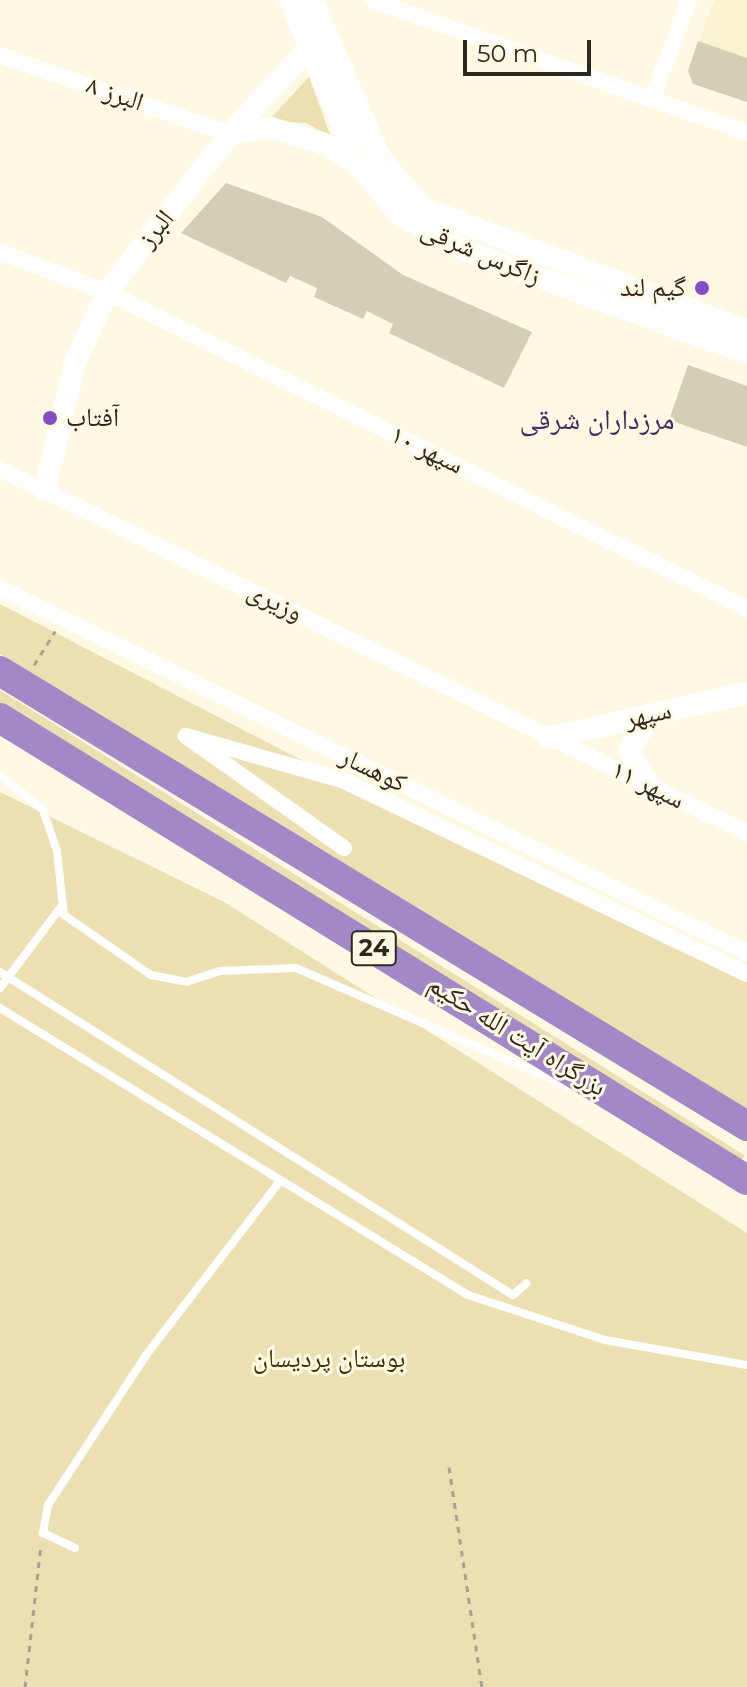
<!DOCTYPE html>
<meta charset="utf-8">
<style>
body{margin:0}
#map{position:relative;width:747px;height:1687px;overflow:hidden;background:#fff9e4;font-family:Montserrat,"Noto Naskh Arabic",sans-serif}
div>[style]{position:absolute}
.built>*{inset:0;background:#fbf2d1}
.green>*{inset:0;background:#ece0b3;transform-origin:0 0}
.building>*{inset:0;background:#d4ceb5}
.path>*{height:3px;margin-top:-1.5px;transform-origin:0;background:repeating-linear-gradient(90deg,#a6a191 0 6px,transparent 0 12px)}
.lane>*{height:8px;margin:-4px;padding:0 4px;transform-origin:4px;border-radius:4px;background:#fff}
.street>*{height:16px;margin:-8px;padding:0 8px;transform-origin:8px;border-radius:8px;background:#fff}
.secondary>*{height:22px;margin:-11px;padding:0 11px;transform-origin:11px;border-radius:11px;background:#fff}
.highway>*{height:30px;margin:-15px;padding:0 15px;transform-origin:15px;border-radius:15px;background:#a388c8}
.dots>*{width:22px;height:22px;translate:-50% -50%;box-sizing:border-box;border:4px solid #fff9e4;border-radius:50%}
span{translate:-50% -50%;white-space:nowrap;text-align:center;line-height:1.15;-webkit-text-stroke:6px #fff9e4;paint-order:stroke}
.shield-label span{padding:2px 6px;background:#fff9e4;border:2px solid;border-radius:6px;-webkit-text-stroke-width:0}
.shield-label{font-size:24px;color:#2b281f;font-weight:700}
.street-label{font-size:26px;color:#2b281f}
.poi-label{font-size:26px;color:#2b281f}
.right{translate:-100% -50%;text-align:right}
.left{translate:0 -50%;text-align:left}
.park-label{font-size:26px;color:#3e3200}
.neighbourhood-label{font-size:28px;color:#442963}
.scale{position:absolute;left:463px;top:40px;width:128px;height:36px;box-sizing:border-box;border:4px solid #2b281f;border-top:0;padding-left:10px;font-size:24px;line-height:28px;white-space:nowrap;color:#2b281f;-webkit-text-stroke:6px #fff9e4;paint-order:stroke}
</style>
<div id="map">
<div class="built">
<i style="clip-path:polygon(714px 0,747px 0,747px 102px,693px 84px,688px 71px)"></i>
</div>
<div class="green">
<i style="clip-path:polygon(309px 77px,331px 137px,306px 123px,268px 121px)"></i>
<i style="clip-path:polygon(0 604px,317px 768px,747px 974px,747px 1114px,0 654px)"></i>
<i style="left:0;top:690px;width:878px;height:13px;rotate:32deg"></i>
<i style="clip-path:polygon(0 792px,224px 902px,747px 1233px,747px 1687px,0 1687px)"></i>
</div>
<div class="building">
<i style="clip-path:polygon(698px 41px,747px 58px,747px 102px,693px 84px,688px 71px)"></i>
<i style="clip-path:polygon(226px 183px,322px 217px,403px 275px,532px 332px,504px 388px,389px 333px,393px 324px,367px 311px,363px 319px,314px 297px,317px 288px,290px 276px,286px 283px,181px 233px)"></i>
<i style="clip-path:polygon(688px 365px,747px 386px,747px 447px,669px 420px)"></i>
</div>
<div class="path">
<i style="left:34px;top:665px;width:40px;rotate:-58deg"></i>
<i style="left:449px;top:1467px;width:222px;rotate:81.5deg"></i>
<i style="left:25px;top:1687px;width:144px;rotate:-83.6deg"></i>
</div>
<div class="lane">
<i style="left:0;top:775px;width:55px;rotate:39.1deg"></i>
<i style="left:43px;top:810px;width:43px;rotate:71.1deg"></i>
<i style="left:57px;top:851px;width:64px;rotate:83.8deg"></i>
<i style="left:64px;top:915px;width:106px;rotate:34.6deg"></i>
<i style="left:151px;top:975px;width:36px;rotate:11deg"></i>
<i style="left:186px;top:982px;width:36px;rotate:-18deg"></i>
<i style="left:220px;top:971px;width:76px;rotate:-2.3deg"></i>
<i style="left:296px;top:968px;width:299px;rotate:23.5deg"></i>
<i style="left:0;top:972px;width:606px;rotate:32.2deg"></i>
<i style="left:513px;top:1295px;width:18px;rotate:-41deg"></i>
<i style="left:0;top:988px;width:100px;rotate:-53.1deg"></i>
<i style="left:0;top:1008px;width:549px;rotate:31.52deg"></i>
<i style="left:468px;top:1295px;width:144px;rotate:18.2deg"></i>
<i style="left:605px;top:1340px;width:144px;rotate:10deg"></i>
<i style="left:75px;top:1548px;width:35px;rotate:-155deg"></i>
<i style="left:43px;top:1533px;width:28px;rotate:-80deg"></i>
<i style="left:48px;top:1505px;width:179px;rotate:-56.8deg"></i>
<i style="left:146px;top:1355px;width:218px;rotate:-52.4deg"></i>
</div>
<div class="street">
<i style="left:372px;top:0;width:398px;rotate:19.5deg"></i>
<i style="left:0;top:55px;width:243px;rotate:19deg"></i>
<i style="left:652px;top:99px;width:106px;rotate:-69.5deg"></i>
<i style="left:0;top:252px;width:114px;rotate:20.5deg"></i>
<i style="left:107px;top:292px;width:714px;rotate:26.35deg"></i>
<i style="left:0;top:469px;width:831px;rotate:25.98deg"></i>
<i style="left:0;top:588px;width:831px;rotate:26.04deg"></i>
<i style="left:344px;top:848px;width:194px;rotate:-144.7deg"></i>
<i style="left:186px;top:736px;width:162px;rotate:15.8deg"></i>
<i style="left:342px;top:780px;width:449px;rotate:25.6deg"></i>
</div>
<div class="secondary">
<i style="left:290px;top:0;width:178px;rotate:67.5deg"></i>
<i style="left:358px;top:164px;width:66px;rotate:50.5deg"></i>
<i style="left:400px;top:215px;width:75px;rotate:28.6deg"></i>
<i style="left:466px;top:251px;width:299px;rotate:20deg"></i>
<i style="left:312px;top:0;width:172px;rotate:66.7deg"></i>
<i style="left:380px;top:158px;width:66px;rotate:49.3deg"></i>
<i style="left:423px;top:208px;width:347px;rotate:20.8deg"></i>
<i style="left:230px;top:134px;width:41px;rotate:-8.3deg"></i>
<i style="left:271px;top:128px;width:53px;rotate:16.4deg"></i>
<i style="left:322px;top:143px;width:40px;rotate:29.7deg"></i>
<i style="left:45px;top:489px;width:130px;rotate:-76.6deg"></i>
<i style="left:75px;top:363px;width:78px;rotate:-65.7deg"></i>
<i style="left:107px;top:292px;width:200px;rotate:-52.1deg"></i>
<i style="left:230px;top:134px;width:130px;rotate:-47.5deg"></i>
<i style="left:549px;top:738px;width:203px;rotate:-12.8deg"></i>
<i style="left:649px;top:786px;width:41px;rotate:-119.1deg"></i>
<i style="left:629px;top:750px;width:42px;rotate:-58.6deg"></i>
</div>
<div class="highway">
<i style="left:0;top:671px;width:875px;rotate:31.35deg"></i>
<i style="left:0;top:718px;width:878px;rotate:31.74deg"></i>
</div>
<div class="dots">
<i style="left:702px;top:288px;background:#864cc3"></i>
<i style="left:50px;top:418px;background:#864cc3"></i>
</div>
<div class="shield-label">
<span style="left:374px;top:948px">24</span>
</div>
<div class="street-label">
<span style="left:115px;top:94px;rotate:19deg">البرز ۸</span>
<span style="left:156px;top:229px;rotate:-51deg">البرز</span>
<span style="left:481px;top:253px;rotate:23deg">زاگرس شرقی</span>
<span style="left:427px;top:450px;rotate:26deg">سپهر ۱۰</span>
<span style="left:275px;top:602px;rotate:26deg">وزیری</span>
<span style="left:648px;top:715px;rotate:-13deg">سپهر</span>
<span style="left:373px;top:770px;rotate:26deg">کوهسار</span>
<span style="left:648px;top:785px;rotate:26deg">سپهر ۱۱</span>
<span style="left:517px;top:1036px;rotate:32deg">بزرگراه آیت الله حکیم</span>
</div>
<div class="poi-label">
<span class="right" style="left:686px;top:288px">گیم لند</span>
<span class="left" style="left:66px;top:418px">آفتاب</span>
</div>
<div class="park-label">
<span style="left:329px;top:1359px">بوستان پردیسان</span>
</div>
<div class="neighbourhood-label">
<span style="left:597px;top:419px">مرزداران شرقی</span>
</div>
<div class="scale">50 m</div>
</div>
